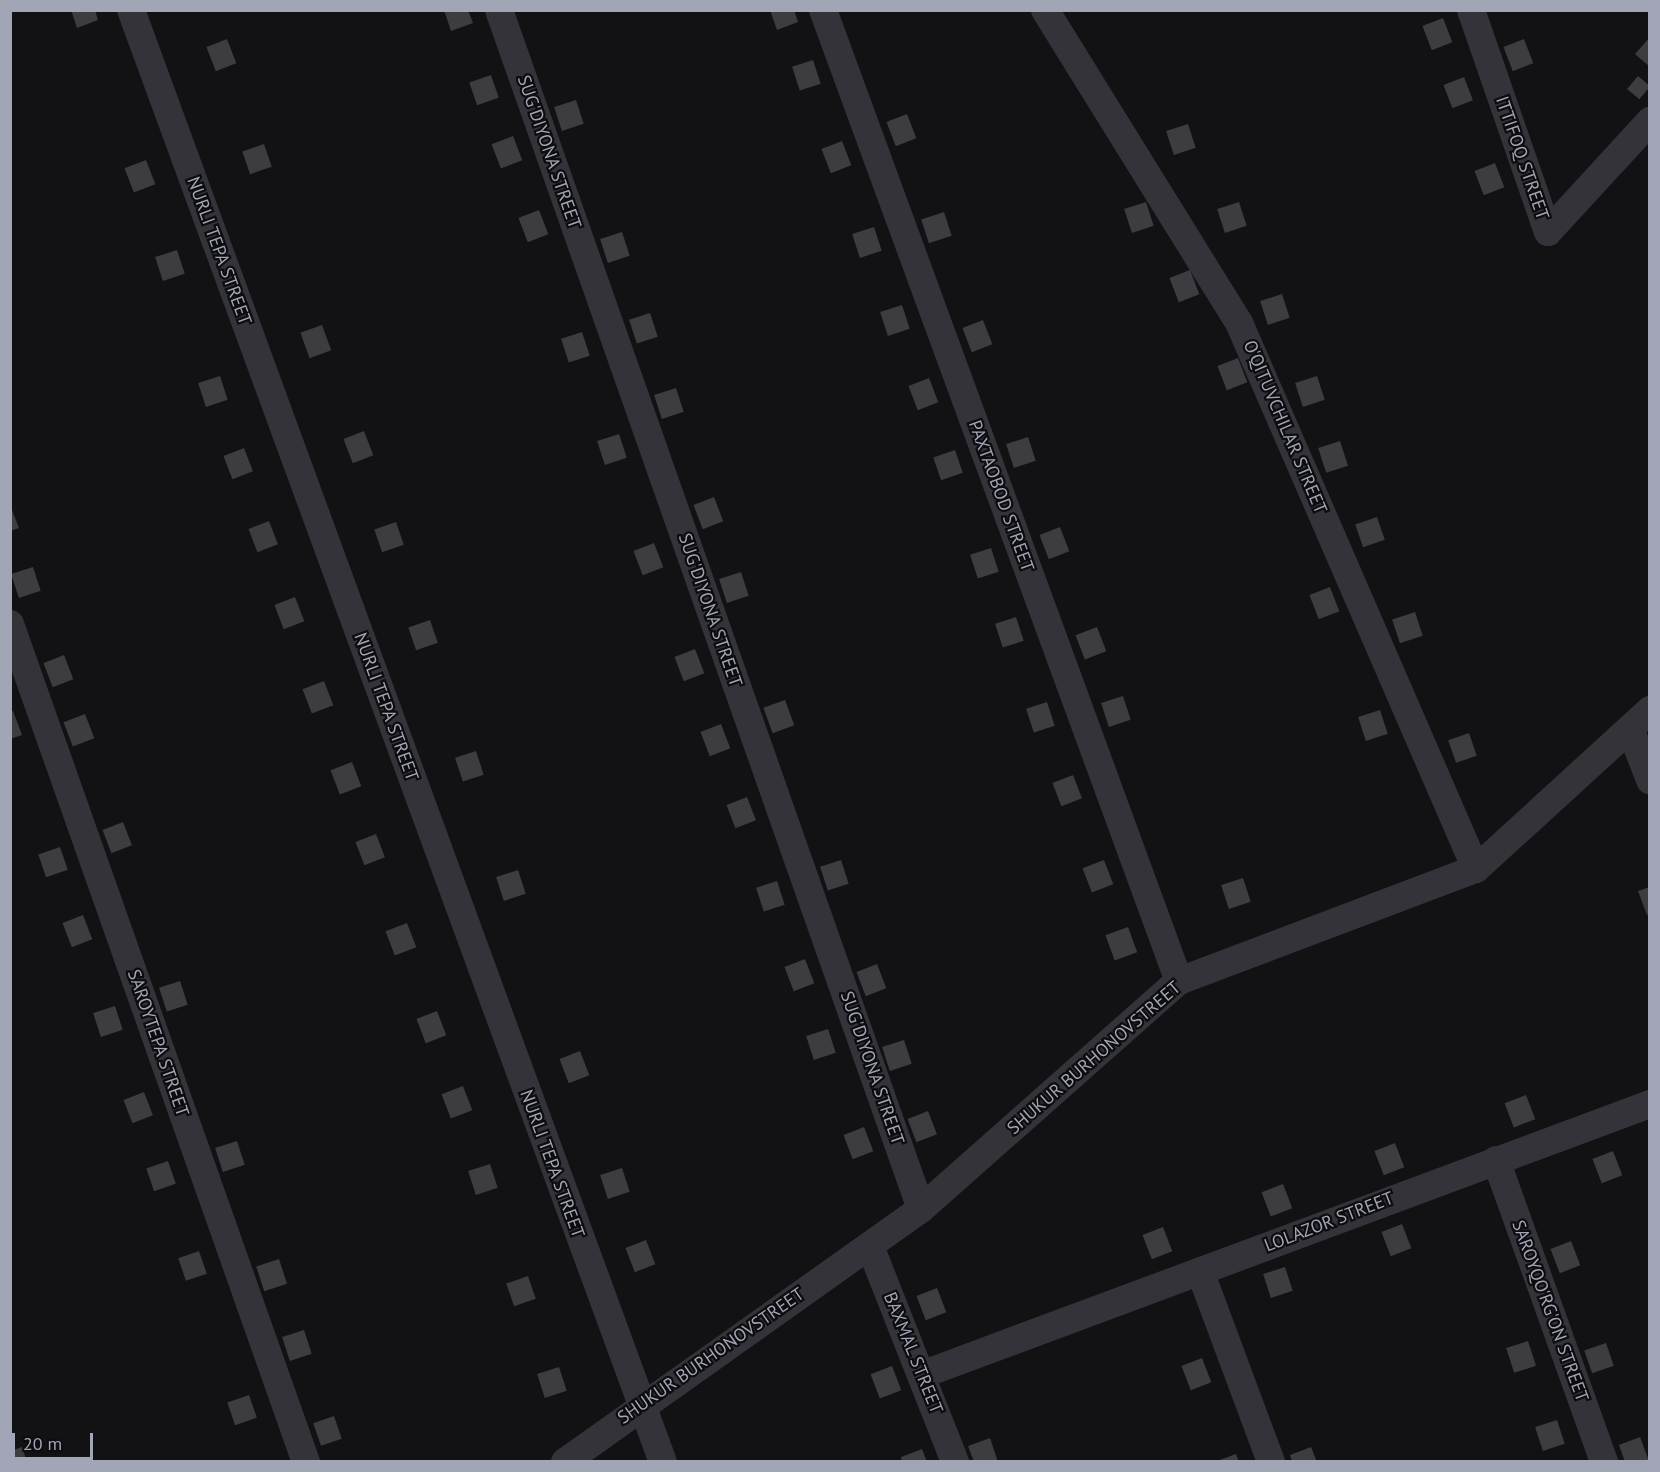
<!DOCTYPE html>
<style>
body{margin:0}
#map{position:relative;width:1660px;height:1472px;overflow:hidden;background:#121214;font-family:"PT Sans",sans-serif}
div>[style]{position:absolute}
.building>*{inset:0;background:#3c3c41;transform-origin:0 0}
.street>*{height:28px;margin:-14px;padding:0 14px;transform-origin:14px;border-radius:14px;background:#333339}
span{translate:-50% -50%;white-space:nowrap;text-align:center;line-height:1.15;-webkit-text-stroke:4.5px #0d0d0f;paint-order:stroke}
.street-label{font-size:18px;color:#a2a5b5}
.frame{position:absolute;inset:0;border:12px solid #a2a5b5;pointer-events:none}
.scale{position:absolute;left:12px;top:1433px;width:81px;height:27px;box-sizing:border-box;border:3px solid #a2a5b5;border-top:0;padding-left:8px;font-size:18px;line-height:21px;white-space:nowrap;color:#a2a5b5;-webkit-text-stroke:4px #0d0d0f;paint-order:stroke}
</style>
<div id="map">
<div class="building">
<i style="clip-path:polygon(71px 10px,95px 10px,98px 20px,77px 28px)"></i>
<i style="clip-path:polygon(444px 10px,468px 10px,473px 23px,451px 31px)"></i>
<i style="clip-path:polygon(770px 10px,794px 10px,798px 22px,777px 30px)"></i>
<i style="left:1443px;top:18px;width:26px;height:22px;rotate:69deg"></i>
<i style="clip-path:polygon(1650px 37px,1650px 67px,1635px 54px)"></i>
<i style="left:227px;top:39px;width:26px;height:22px;rotate:69deg"></i>
<i style="left:1524px;top:39px;width:26px;height:22px;rotate:69deg"></i>
<i style="left:813px;top:60px;width:25px;height:22px;rotate:72deg"></i>
<i style="left:491px;top:75px;width:24px;height:23px;rotate:71deg"></i>
<i style="left:1638px;top:76px;width:16px;height:17px;rotate:40deg"></i>
<i style="left:1464px;top:77px;width:25px;height:22px;rotate:69deg"></i>
<i style="left:576px;top:100px;width:25px;height:23px;rotate:72deg"></i>
<i style="left:907px;top:114px;width:26px;height:22px;rotate:69deg"></i>
<i style="left:1188px;top:124px;width:25px;height:23px;rotate:72deg"></i>
<i style="left:513px;top:136px;width:26px;height:23px;rotate:69deg"></i>
<i style="left:842px;top:141px;width:26px;height:22px;rotate:69deg"></i>
<i style="left:264px;top:144px;width:24px;height:23px;rotate:71deg"></i>
<i style="left:146px;top:160px;width:26px;height:23px;rotate:69deg"></i>
<i style="left:1495px;top:163px;width:26px;height:22px;rotate:69deg"></i>
<i style="left:1146px;top:202px;width:25px;height:23px;rotate:72deg"></i>
<i style="left:1239px;top:202px;width:25px;height:23px;rotate:72deg"></i>
<i style="left:539px;top:210px;width:26px;height:22px;rotate:69deg"></i>
<i style="left:944px;top:212px;width:25px;height:24px;rotate:72deg"></i>
<i style="left:874px;top:227px;width:25px;height:23px;rotate:72deg"></i>
<i style="left:622px;top:232px;width:25px;height:23px;rotate:72deg"></i>
<i style="left:177px;top:250px;width:25px;height:23px;rotate:72deg"></i>
<i style="left:1190px;top:270px;width:26px;height:22px;rotate:69deg"></i>
<i style="left:1282px;top:294px;width:25px;height:23px;rotate:72deg"></i>
<i style="left:902px;top:305px;width:25px;height:23px;rotate:72deg"></i>
<i style="left:650px;top:313px;width:25px;height:22px;rotate:72deg"></i>
<i style="left:983px;top:320px;width:26px;height:22px;rotate:69deg"></i>
<i style="left:322px;top:325px;width:27px;height:23px;rotate:70deg"></i>
<i style="left:582px;top:332px;width:25px;height:22px;rotate:72deg"></i>
<i style="left:1238px;top:358px;width:26px;height:22px;rotate:69deg"></i>
<i style="left:220px;top:376px;width:25px;height:23px;rotate:72deg"></i>
<i style="left:1317px;top:376px;width:25px;height:23px;rotate:72deg"></i>
<i style="left:929px;top:378px;width:26px;height:22px;rotate:69deg"></i>
<i style="left:676px;top:388px;width:25px;height:23px;rotate:72deg"></i>
<i style="left:364px;top:431px;width:26px;height:22px;rotate:69deg"></i>
<i style="left:619px;top:434px;width:25px;height:23px;rotate:72deg"></i>
<i style="left:1028px;top:437px;width:25px;height:23px;rotate:72deg"></i>
<i style="left:1340px;top:441px;width:26px;height:23px;rotate:72deg"></i>
<i style="left:244px;top:448px;width:25px;height:22px;rotate:69deg"></i>
<i style="left:955px;top:450px;width:24px;height:23px;rotate:71deg"></i>
<i style="left:714px;top:497px;width:26px;height:22px;rotate:69deg"></i>
<i style="clip-path:polygon(10px 505px,19px 528px,10px 531px)"></i>
<i style="left:1377px;top:517px;width:24px;height:23px;rotate:71deg"></i>
<i style="left:269px;top:521px;width:25px;height:22px;rotate:69deg"></i>
<i style="left:396px;top:522px;width:24px;height:23px;rotate:71deg"></i>
<i style="left:1060px;top:527px;width:26px;height:22px;rotate:69deg"></i>
<i style="left:654px;top:543px;width:26px;height:22px;rotate:69deg"></i>
<i style="left:991px;top:548px;width:25px;height:22px;rotate:72deg"></i>
<i style="left:33px;top:567px;width:25px;height:23px;rotate:72deg"></i>
<i style="left:741px;top:572px;width:25px;height:23px;rotate:72deg"></i>
<i style="left:1330px;top:587px;width:26px;height:22px;rotate:69deg"></i>
<i style="left:295px;top:597px;width:26px;height:22px;rotate:69deg"></i>
<i style="left:1415px;top:612px;width:25px;height:24px;rotate:72deg"></i>
<i style="left:1016px;top:617px;width:25px;height:22px;rotate:72deg"></i>
<i style="left:430px;top:620px;width:24px;height:23px;rotate:71deg"></i>
<i style="left:1097px;top:627px;width:26px;height:23px;rotate:69deg"></i>
<i style="left:695px;top:649px;width:26px;height:22px;rotate:69deg"></i>
<i style="left:64px;top:655px;width:26px;height:22px;rotate:69deg"></i>
<i style="left:324px;top:681px;width:26px;height:23px;rotate:69deg"></i>
<i style="left:1123px;top:696px;width:25px;height:23px;rotate:72deg"></i>
<i style="left:785px;top:700px;width:27px;height:23px;rotate:70deg"></i>
<i style="left:1047px;top:702px;width:25px;height:22px;rotate:72deg"></i>
<i style="left:1380px;top:710px;width:25px;height:23px;rotate:72deg"></i>
<i style="clip-path:polygon(13px 711px,22px 735px,10px 739px,10px 712px)"></i>
<i style="left:85px;top:714px;width:26px;height:23px;rotate:69deg"></i>
<i style="left:721px;top:724px;width:26px;height:22px;rotate:69deg"></i>
<i style="left:1469px;top:733px;width:24px;height:22px;rotate:71deg"></i>
<i style="left:476px;top:751px;width:25px;height:22px;rotate:72deg"></i>
<i style="left:352px;top:762px;width:26px;height:23px;rotate:69deg"></i>
<i style="left:1073px;top:775px;width:25px;height:22px;rotate:69deg"></i>
<i style="left:747px;top:797px;width:25px;height:22px;rotate:69deg"></i>
<i style="left:123px;top:822px;width:25px;height:22px;rotate:69deg"></i>
<i style="left:376px;top:834px;width:25px;height:22px;rotate:69deg"></i>
<i style="left:60px;top:847px;width:24px;height:23px;rotate:71deg"></i>
<i style="left:841px;top:860px;width:25px;height:22px;rotate:72deg"></i>
<i style="left:1104px;top:860px;width:26px;height:23px;rotate:69deg"></i>
<i style="left:518px;top:870px;width:25px;height:23px;rotate:72deg"></i>
<i style="left:1243px;top:878px;width:25px;height:23px;rotate:72deg"></i>
<i style="left:777px;top:881px;width:25px;height:22px;rotate:72deg"></i>
<i style="clip-path:polygon(1650px 887px,1650px 914px,1647px 915px,1638px 891px)"></i>
<i style="left:83px;top:915px;width:26px;height:22px;rotate:69deg"></i>
<i style="left:407px;top:923px;width:26px;height:23px;rotate:69deg"></i>
<i style="left:1128px;top:927px;width:27px;height:24px;rotate:70deg"></i>
<i style="left:805px;top:959px;width:26px;height:22px;rotate:69deg"></i>
<i style="left:877px;top:964px;width:26px;height:22px;rotate:69deg"></i>
<i style="left:180px;top:981px;width:25px;height:22px;rotate:72deg"></i>
<i style="left:115px;top:1006px;width:25px;height:23px;rotate:72deg"></i>
<i style="left:437px;top:1011px;width:26px;height:22px;rotate:69deg"></i>
<i style="left:828px;top:1029px;width:25px;height:23px;rotate:72deg"></i>
<i style="left:904px;top:1040px;width:25px;height:23px;rotate:72deg"></i>
<i style="left:580px;top:1051px;width:26px;height:22px;rotate:69deg"></i>
<i style="left:463px;top:1086px;width:26px;height:23px;rotate:69deg"></i>
<i style="left:144px;top:1092px;width:25px;height:22px;rotate:69deg"></i>
<i style="left:1526px;top:1095px;width:26px;height:23px;rotate:69deg"></i>
<i style="left:928px;top:1111px;width:25px;height:22px;rotate:69deg"></i>
<i style="left:864px;top:1127px;width:26px;height:22px;rotate:69deg"></i>
<i style="left:237px;top:1141px;width:25px;height:23px;rotate:72deg"></i>
<i style="left:1395px;top:1143px;width:26px;height:22px;rotate:69deg"></i>
<i style="left:1613px;top:1151px;width:26px;height:22px;rotate:69deg"></i>
<i style="left:168px;top:1161px;width:24px;height:23px;rotate:71deg"></i>
<i style="left:490px;top:1164px;width:25px;height:23px;rotate:72deg"></i>
<i style="left:622px;top:1168px;width:25px;height:23px;rotate:72deg"></i>
<i style="left:1283px;top:1184px;width:26px;height:23px;rotate:69deg"></i>
<i style="left:1402px;top:1224px;width:26px;height:22px;rotate:69deg"></i>
<i style="left:1163px;top:1227px;width:26px;height:22px;rotate:69deg"></i>
<i style="left:646px;top:1240px;width:26px;height:22px;rotate:69deg"></i>
<i style="left:1571px;top:1241px;width:26px;height:22px;rotate:69deg"></i>
<i style="left:199px;top:1251px;width:24px;height:22px;rotate:71deg"></i>
<i style="left:279px;top:1259px;width:26px;height:24px;rotate:72deg"></i>
<i style="left:1285px;top:1267px;width:25px;height:23px;rotate:72deg"></i>
<i style="left:528px;top:1276px;width:24px;height:23px;rotate:71deg"></i>
<i style="left:937px;top:1288px;width:26px;height:22px;rotate:69deg"></i>
<i style="left:304px;top:1330px;width:25px;height:23px;rotate:72deg"></i>
<i style="left:1528px;top:1341px;width:26px;height:23px;rotate:72deg"></i>
<i style="left:1606px;top:1343px;width:24px;height:23px;rotate:71deg"></i>
<i style="left:1202px;top:1358px;width:26px;height:22px;rotate:69deg"></i>
<i style="left:892px;top:1366px;width:26px;height:23px;rotate:69deg"></i>
<i style="left:559px;top:1367px;width:25px;height:23px;rotate:72deg"></i>
<i style="left:249px;top:1395px;width:24px;height:23px;rotate:71deg"></i>
<i style="left:334px;top:1416px;width:24px;height:22px;rotate:71deg"></i>
<i style="left:1557px;top:1420px;width:25px;height:23px;rotate:72deg"></i>
<i style="clip-path:polygon(1640px 1437px,1649px 1461px,1625px 1462px,1619px 1445px)"></i>
<i style="clip-path:polygon(990px 1438px,998px 1462px,974px 1462px,968px 1446px)"></i>
<i style="clip-path:polygon(22px 1447px,27px 1462px,10px 1462px,10px 1451px)"></i>
<i style="clip-path:polygon(1311px 1447px,1317px 1462px,1292px 1462px,1290px 1455px)"></i>
<i style="clip-path:polygon(922px 1449px,927px 1462px,902px 1462px,901px 1457px)"></i>
<i style="clip-path:polygon(1236px 1454px,1239px 1462px,1217px 1462px,1217px 1461px)"></i>
</div>
<div class="street">
<i style="left:131px;top:10px;width:1546px;rotate:69.88deg"></i>
<i style="left:499px;top:10px;width:1271px;rotate:70.61deg"></i>
<i style="left:823px;top:10px;width:1034px;rotate:69.87deg"></i>
<i style="left:1045px;top:10px;width:370px;rotate:58.2deg"></i>
<i style="left:1240px;top:325px;width:593px;rotate:66.55deg"></i>
<i style="left:1471px;top:10px;width:235px;rotate:70.9deg"></i>
<i style="left:1548px;top:232px;width:151px;rotate:-47.4deg"></i>
<i style="left:10px;top:624px;width:889px;rotate:70.55deg"></i>
<i style="left:1631px;top:731px;width:53px;rotate:68.8deg"></i>
<i style="left:1496px;top:1160px;width:321px;rotate:70.3deg"></i>
<i style="left:870px;top:1246px;width:232px;rotate:68.5deg"></i>
<i style="left:1200px;top:1271px;width:204px;rotate:69.6deg"></i>
<i style="left:924px;top:1374px;width:775px;rotate:-20.4deg"></i>
<i style="left:565px;top:1462px;width:437px;rotate:-35.4deg"></i>
<i style="left:921px;top:1209px;width:344px;rotate:-41.5deg"></i>
<i style="left:1179px;top:981px;width:317px;rotate:-20.7deg"></i>
<i style="left:1476px;top:869px;width:236px;rotate:-42.4deg"></i>
</div>
<div class="street-label">
<span style="left:549px;top:152px;rotate:71deg">SUG'DIYONA STREET</span>
<span style="left:1522px;top:158px;rotate:71deg">ITTIFOQ STREET</span>
<span style="left:219px;top:251px;rotate:70deg">NURLI TEPA STREET</span>
<span style="left:1285px;top:427px;rotate:67deg">O'QITUVCHILAR STREET</span>
<span style="left:1001px;top:496px;rotate:70deg">PAXTAOBOD STREET</span>
<span style="left:710px;top:610px;rotate:71deg">SUG'DIYONA STREET</span>
<span style="left:386px;top:707px;rotate:70deg">NURLI TEPA STREET</span>
<span style="left:158px;top:1043px;rotate:71deg">SAROYTEPA STREET</span>
<span style="left:1094px;top:1058px;rotate:-41deg">SHUKUR BURHONOVSTREET</span>
<span style="left:872px;top:1068px;rotate:71deg">SUG'DIYONA STREET</span>
<span style="left:552px;top:1164px;rotate:70deg">NURLI TEPA STREET</span>
<span style="left:1329px;top:1222px;rotate:-21deg">LOLAZOR STREET</span>
<span style="left:1550px;top:1311px;rotate:70deg">SAROYQO'RG'ON STREET</span>
<span style="left:913px;top:1353px;rotate:68deg">BAXMAL STREET</span>
<span style="left:711px;top:1356px;rotate:-35deg">SHUKUR BURHONOVSTREET</span>
</div>
<div class="frame"></div>
<div class="scale">20 m</div>
</div>
